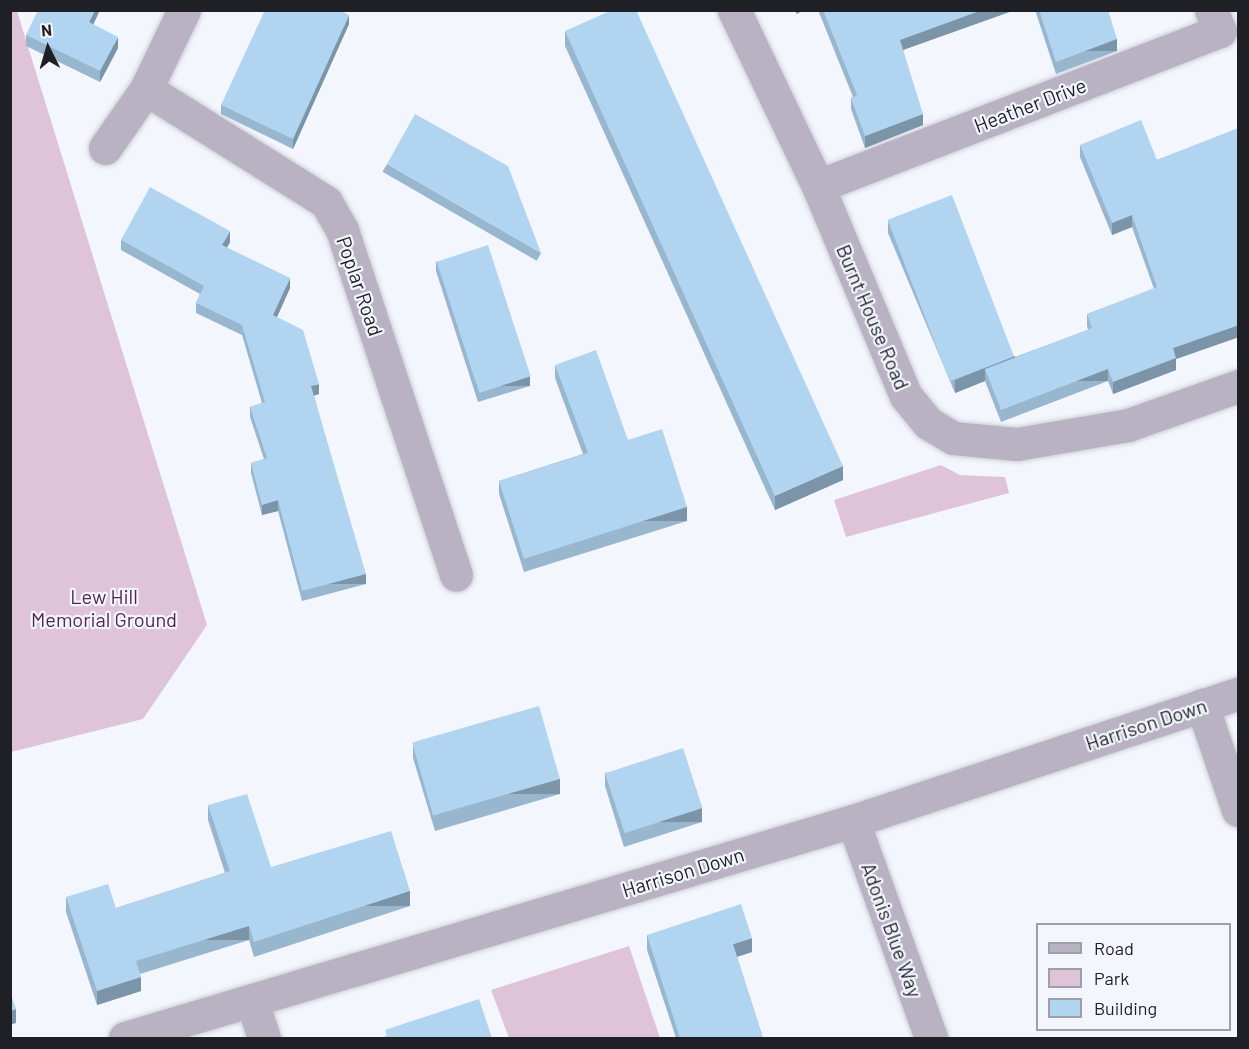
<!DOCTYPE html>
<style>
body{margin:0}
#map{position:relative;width:1249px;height:1049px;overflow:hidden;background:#f4f6fd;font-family:Barlow,sans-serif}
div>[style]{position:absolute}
.green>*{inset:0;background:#dfc4d9}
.roads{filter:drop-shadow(0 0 2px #cdcfd6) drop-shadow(0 0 2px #cdcfd6)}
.street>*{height:33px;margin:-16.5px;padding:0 16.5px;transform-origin:16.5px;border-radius:16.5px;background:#b8b2c3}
.wall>*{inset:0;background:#98b6ce;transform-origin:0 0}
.shaded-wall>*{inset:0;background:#7c94a8;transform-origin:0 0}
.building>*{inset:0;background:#b1d4f0;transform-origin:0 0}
span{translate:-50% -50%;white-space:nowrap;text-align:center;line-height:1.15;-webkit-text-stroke:4.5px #f4f6fd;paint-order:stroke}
.street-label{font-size:20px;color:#1e2026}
.park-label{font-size:20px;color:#53274b}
.frame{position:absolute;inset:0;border:12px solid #1e2026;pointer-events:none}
.legend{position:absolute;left:1036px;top:923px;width:195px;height:108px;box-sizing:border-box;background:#f4f6fd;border:2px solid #9ea0a7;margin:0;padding:8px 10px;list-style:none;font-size:18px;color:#1e2026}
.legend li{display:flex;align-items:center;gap:12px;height:30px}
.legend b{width:30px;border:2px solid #9ea0a7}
.north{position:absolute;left:18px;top:18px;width:60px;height:60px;-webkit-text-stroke:4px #f4f6fd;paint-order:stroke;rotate:355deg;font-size:16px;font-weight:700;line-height:24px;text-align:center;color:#1e2026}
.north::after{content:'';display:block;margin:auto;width:21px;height:27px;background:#1e2026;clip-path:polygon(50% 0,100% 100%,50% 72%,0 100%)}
</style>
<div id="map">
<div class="green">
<i style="clip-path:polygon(10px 11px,17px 11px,207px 625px,143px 719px,11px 752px)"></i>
<i style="clip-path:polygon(941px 465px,960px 475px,1005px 477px,1009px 493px,846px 537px,834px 500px)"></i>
<i style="clip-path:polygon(629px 946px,660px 1038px,509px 1038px,491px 990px)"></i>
</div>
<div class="roads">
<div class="street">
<i style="left:184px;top:10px;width:88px;rotate:115.7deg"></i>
<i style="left:146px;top:89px;width:213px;rotate:32.1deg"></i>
<i style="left:326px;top:202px;width:32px;rotate:60deg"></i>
<i style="left:342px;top:230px;width:363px;rotate:71.7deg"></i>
<i style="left:734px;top:10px;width:195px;rotate:64.5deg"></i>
<i style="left:818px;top:186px;width:228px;rotate:67.3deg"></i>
<i style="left:906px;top:396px;width:35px;rotate:51deg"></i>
<i style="left:928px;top:423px;width:29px;rotate:31deg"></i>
<i style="left:953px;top:438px;width:64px;rotate:5.4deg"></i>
<i style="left:1017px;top:444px;width:113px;rotate:-9.7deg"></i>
<i style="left:1128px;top:425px;width:117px;rotate:-19.5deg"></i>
<i style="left:105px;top:148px;width:72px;rotate:-55.2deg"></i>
<i style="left:818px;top:186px;width:431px;rotate:-21.1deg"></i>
<i style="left:1220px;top:31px;width:23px;rotate:-113deg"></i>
<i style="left:1202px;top:705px;width:111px;rotate:71.1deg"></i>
<i style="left:853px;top:821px;width:231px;rotate:70.2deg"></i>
<i style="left:252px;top:1001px;width:39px;rotate:72deg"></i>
<i style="left:125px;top:1038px;width:760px;rotate:-16.6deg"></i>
<i style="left:853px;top:821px;width:405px;rotate:-18.3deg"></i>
</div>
</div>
<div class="wall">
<i style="clip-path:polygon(818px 10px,1015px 10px,903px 50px,923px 125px,865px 148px,851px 109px,851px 98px,853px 97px)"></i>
<i style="clip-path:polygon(1035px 10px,1108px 10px,1117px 51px,1056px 74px)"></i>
<i style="clip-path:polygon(93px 24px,118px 48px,100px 82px,26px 46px,26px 35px)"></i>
<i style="clip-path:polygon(349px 24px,293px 149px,221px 114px,221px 105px)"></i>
<i style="clip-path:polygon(565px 31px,843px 480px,775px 510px,565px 46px)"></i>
<i style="clip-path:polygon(1239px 128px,1239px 337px,1176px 359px,1176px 370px,1113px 394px,1108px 381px,1001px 422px,985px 381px,955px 393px,888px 233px,888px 220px,1015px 357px,1088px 330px,1087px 326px,1087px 314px,1154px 289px,1132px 227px,1112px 235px,1080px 157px,1080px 145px,1157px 160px)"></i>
<i style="left:387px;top:164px;width:178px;height:9px;rotate:30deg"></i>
<i style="clip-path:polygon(121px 240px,230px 242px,227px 248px,290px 288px,277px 317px,319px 394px,314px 396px,366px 584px,302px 601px,278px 511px,262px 515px,251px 473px,251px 463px,264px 459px,250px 417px,250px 407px,262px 403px,242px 335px,196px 313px,196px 303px,200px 294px,121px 250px)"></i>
<i style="clip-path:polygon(436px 261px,530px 386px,478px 402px,436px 271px)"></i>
<i style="clip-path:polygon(555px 365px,628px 440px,687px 521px,524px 572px,499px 494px,499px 481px,583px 454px,555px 378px)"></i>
<i style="clip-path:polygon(413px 744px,560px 794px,435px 831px,413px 758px)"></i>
<i style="clip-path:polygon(605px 772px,702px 822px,624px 847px,605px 786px)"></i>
<i style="clip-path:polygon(208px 805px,271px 867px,410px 906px,254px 957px,249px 940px,140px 974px,141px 991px,97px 1005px,66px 912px,66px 897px,116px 908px,225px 873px,208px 820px)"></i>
<i style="clip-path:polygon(647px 935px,752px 952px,737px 957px,763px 1038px,676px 1038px,647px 950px)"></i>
</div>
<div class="shaded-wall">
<i style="clip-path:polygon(95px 10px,100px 10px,89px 34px,89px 22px)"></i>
<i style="clip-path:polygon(796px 10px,806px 10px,796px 14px)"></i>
<i style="clip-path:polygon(982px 10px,1015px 10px,900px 51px,900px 40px)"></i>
<i style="clip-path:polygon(349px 15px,349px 24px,293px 149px,293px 139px)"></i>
<i style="clip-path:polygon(118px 37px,118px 48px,100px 82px,100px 71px)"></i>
<i style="left:1117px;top:39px;width:12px;height:65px;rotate:90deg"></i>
<i style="clip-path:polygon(923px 114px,923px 125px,865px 148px,865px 136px)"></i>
<i style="clip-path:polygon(1132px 215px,1132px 227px,1112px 235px,1112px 223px)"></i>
<i style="clip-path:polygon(230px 231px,230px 242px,222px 256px,222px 245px)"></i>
<i style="clip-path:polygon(290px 278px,290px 288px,273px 326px,273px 315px)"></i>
<i style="clip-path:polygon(1239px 325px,1239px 337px,1176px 359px,1176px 370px,1113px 394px,1113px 382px,1173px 348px)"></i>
<i style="clip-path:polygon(1015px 356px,1015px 369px,985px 369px,985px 381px,955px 393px,955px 380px)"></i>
<i style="left:1108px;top:369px;width:12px;height:115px;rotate:90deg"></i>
<i style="left:530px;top:376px;width:10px;height:54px;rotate:90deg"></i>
<i style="clip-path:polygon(319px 384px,319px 394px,311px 396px,311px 386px)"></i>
<i style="clip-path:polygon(843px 466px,843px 480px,775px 510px,775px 496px)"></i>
<i style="clip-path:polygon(278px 500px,278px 511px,262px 515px,262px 505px)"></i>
<i style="left:687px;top:507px;width:14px;height:171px;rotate:90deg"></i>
<i style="left:366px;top:574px;width:10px;height:66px;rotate:90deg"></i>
<i style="left:560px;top:779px;width:15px;height:131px;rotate:90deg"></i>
<i style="left:702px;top:808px;width:14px;height:82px;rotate:90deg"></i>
<i style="left:410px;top:891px;width:15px;height:164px;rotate:90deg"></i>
<i style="left:249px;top:926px;width:14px;height:118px;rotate:90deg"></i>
<i style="clip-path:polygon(752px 938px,752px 952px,733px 958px,733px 944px)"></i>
<i style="clip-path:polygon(141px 977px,141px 991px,97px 1005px,97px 991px)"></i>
<i style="clip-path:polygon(16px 1009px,16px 1023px,10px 1025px,10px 1011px)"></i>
</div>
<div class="building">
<i style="clip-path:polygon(38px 10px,95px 10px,89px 22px,118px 37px,100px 71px,26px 35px)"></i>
<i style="clip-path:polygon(265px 10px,340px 10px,349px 15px,293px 139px,221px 105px)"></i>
<i style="clip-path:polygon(612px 10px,636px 10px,843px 466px,775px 496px,565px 31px)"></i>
<i style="clip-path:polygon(823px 10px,982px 10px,900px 40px,923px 114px,865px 136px,851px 98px,857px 95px)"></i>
<i style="clip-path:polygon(1039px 10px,1108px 10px,1117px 39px,1056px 62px)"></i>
<i style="clip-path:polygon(415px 114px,508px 166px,541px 253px,387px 164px)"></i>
<i style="clip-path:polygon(1141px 120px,1157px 160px,1239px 128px,1239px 325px,1173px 348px,1176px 358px,1113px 382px,1108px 369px,1001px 410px,985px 369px,1092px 328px,1087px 314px,1157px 287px,1132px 215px,1112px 223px,1080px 145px)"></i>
<i style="clip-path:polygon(150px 187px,230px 231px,222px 245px,290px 278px,273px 315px,303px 330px,319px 384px,311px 386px,366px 574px,302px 591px,278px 500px,262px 505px,251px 463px,267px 458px,250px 407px,265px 402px,242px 325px,196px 303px,204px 286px,121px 240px)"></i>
<i style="left:952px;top:195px;width:173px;height:69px;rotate:69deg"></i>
<i style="left:488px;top:245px;width:138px;height:54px;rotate:72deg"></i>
<i style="clip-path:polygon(596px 350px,628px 440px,662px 429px,687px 507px,524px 559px,499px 481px,588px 453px,555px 365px)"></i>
<i style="left:539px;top:706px;width:76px;height:132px;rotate:74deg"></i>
<i style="left:683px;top:748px;width:63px;height:82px;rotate:72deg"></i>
<i style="clip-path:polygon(247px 794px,271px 867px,391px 831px,410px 891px,254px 942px,249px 926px,136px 961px,141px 977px,97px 991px,66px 897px,108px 884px,116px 908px,230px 871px,208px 805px)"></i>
<i style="clip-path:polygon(741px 904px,752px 938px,733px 944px,763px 1038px,680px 1038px,647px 935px)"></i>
<i style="clip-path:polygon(10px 991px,16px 1009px,10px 1011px)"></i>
<i style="clip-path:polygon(479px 999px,492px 1038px,380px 1038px,387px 1036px,385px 1030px)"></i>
</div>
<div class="street-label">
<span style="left:1030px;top:105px;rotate:-21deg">Heather Drive</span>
<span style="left:360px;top:286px;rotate:71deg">Poplar Road</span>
<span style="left:873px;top:317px;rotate:67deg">Burnt House Road</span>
<span style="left:1146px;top:724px;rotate:-18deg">Harrison Down</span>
<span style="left:683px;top:872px;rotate:-17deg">Harrison Down</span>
<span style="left:892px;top:930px;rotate:70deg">Adonis Blue Way</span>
</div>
<div class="park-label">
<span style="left:104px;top:608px">Lew Hill<br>Memorial Ground</span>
</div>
<div class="frame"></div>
<ul class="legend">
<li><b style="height:8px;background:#b8b2c3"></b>Road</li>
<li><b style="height:16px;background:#dfc4d9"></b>Park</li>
<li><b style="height:16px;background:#b1d4f0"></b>Building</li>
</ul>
<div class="north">N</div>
</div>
